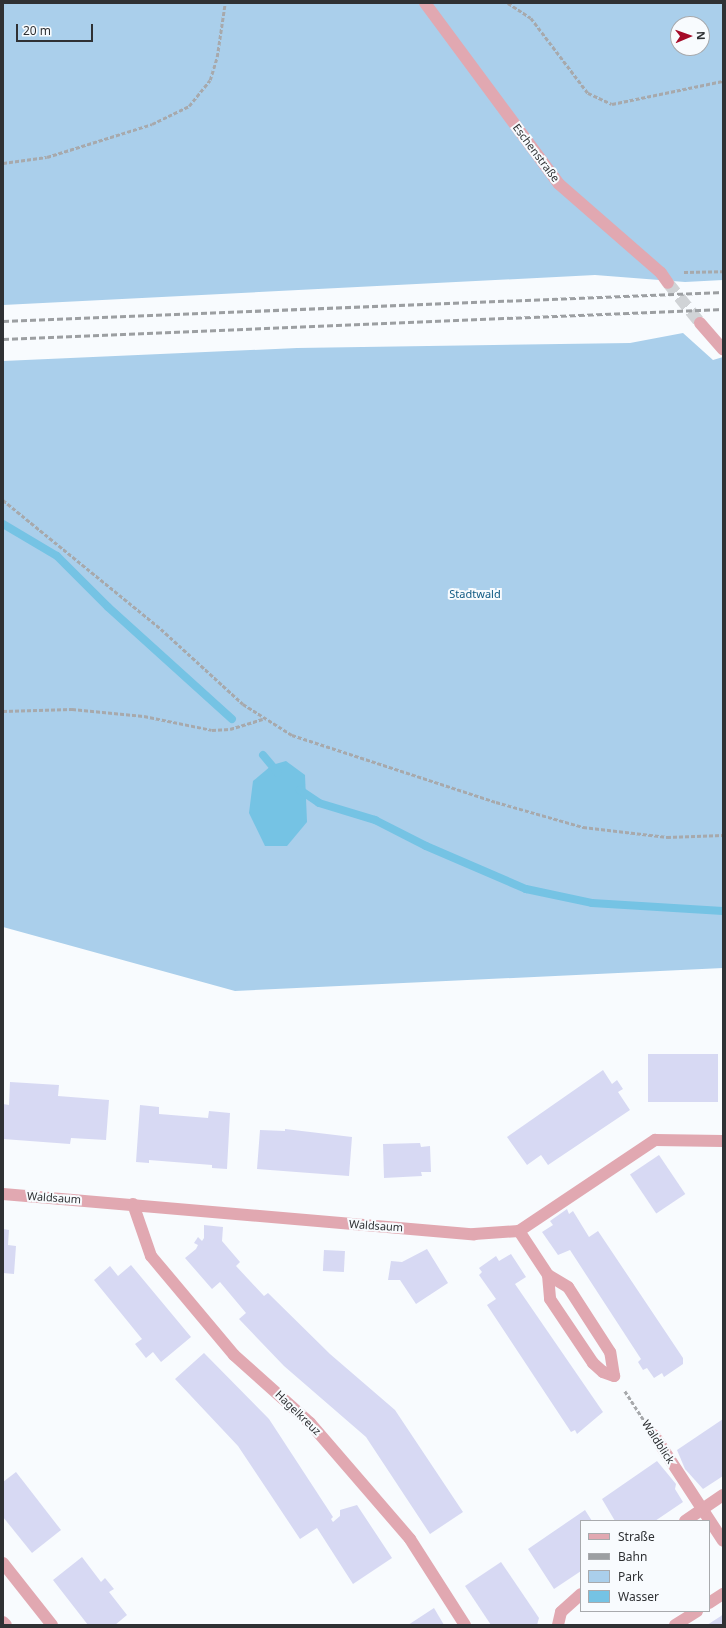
<!DOCTYPE html>
<meta charset="utf-8">
<style>
body{margin:0}
#map{position:relative;width:726px;height:1628px;overflow:hidden;background:#f8fbfe;font-family:"Noto Sans",sans-serif}
div>[style]{position:absolute}
.green>*{inset:0;background:#aacfeb}
.water>*{inset:0;background:#75c3e4}
.stream>*{height:8px;margin:-4px;padding:0 4px;transform-origin:4px;border-radius:4px;background:#75c3e4}
.building>*{inset:0;background:#d7d9f3;transform-origin:0 0}
.street-tunnel>*{height:12px;margin-top:-6px;transform-origin:0;background:repeating-linear-gradient(90deg,#d0d3d6 0 12px,transparent 0 18px)}
.path>*{height:2.5px;margin-top:-1.25px;transform-origin:0;background:repeating-linear-gradient(90deg,#a7a9ac 0 4px,transparent 0 6px)}
.street>*{height:12px;margin:-6px;padding:0 6px;transform-origin:6px;border-radius:6px;background:#e1a8b1}
.rail>*{height:3px;margin-top:-1.5px;transform-origin:0;background:repeating-linear-gradient(90deg,#9c9fa2 0 6px,transparent 0 9px)}
span{translate:-50% -50%;white-space:nowrap;text-align:center;line-height:1.15;-webkit-text-stroke:4px #f8fbfe;paint-order:stroke}
.street-label{font-size:11px;color:#2f3134}
.park-label{font-size:11px;color:#0f5983}
.frame{position:absolute;inset:0;border:4px solid #2f3134;pointer-events:none}
.legend{position:absolute;left:580px;top:1520px;width:130px;height:92px;box-sizing:border-box;background:#f8fbfe;border:1px solid #a8aaad;margin:0;padding:5px 7px;list-style:none;font-size:12px;color:#2f3134}
.legend li{display:flex;align-items:center;gap:8px;height:20px}
.legend b{width:20px;border:1px solid #a8aaad}
.north{position:absolute;left:670px;top:16px;width:40px;height:40px;box-sizing:border-box;background:#f8fbfe;border:1px solid #a8aaad;border-radius:50%;rotate:88deg;font-size:11px;font-weight:700;line-height:16px;text-align:center;color:#2f3134}
.north::after{content:'';display:block;margin:auto;width:14px;height:18px;background:#a50a28;clip-path:polygon(50% 0,100% 100%,50% 72%,0 100%)}
.scale{position:absolute;left:16px;top:24px;width:77px;height:18px;box-sizing:border-box;border:2px solid #2f3134;border-top:0;padding-left:5px;font-size:12px;line-height:14px;white-space:nowrap;color:#2f3134;-webkit-text-stroke:3px #f8fbfe;paint-order:stroke}
</style>
<div id="map">
<div class="green">
<i style="clip-path:polygon(evenodd,3px 3px,723px 3px,723px 280px,685px 282px,595px 275px,3px 305px,3px 3px,678px 24px,702px 24px,702px 48px,678px 48px,678px 24px)"></i>
<i style="clip-path:polygon(683px 333px,713px 360px,723px 357px,723px 968px,235px 991px,3px 927px,3px 361px,297px 348px,630px 343px)"></i>
</div>
<div class="water">
<i style="clip-path:polygon(286px 761px,305px 775px,307px 822px,287px 846px,265px 846px,249px 813px,253px 781px,272px 765px)"></i>
</div>
<div class="stream">
<i style="left:3px;top:524px;width:63px;rotate:30.7deg"></i>
<i style="left:57px;top:556px;width:72px;rotate:45deg"></i>
<i style="left:108px;top:607px;width:167px;rotate:42.1deg"></i>
<i style="left:263px;top:755px;width:23px;rotate:50deg"></i>
<i style="left:300px;top:790px;width:23px;rotate:34deg"></i>
<i style="left:319px;top:803px;width:59px;rotate:16.9deg"></i>
<i style="left:375px;top:820px;width:57px;rotate:27deg"></i>
<i style="left:426px;top:846px;width:109px;rotate:23.3deg"></i>
<i style="left:526px;top:889px;width:67px;rotate:12deg"></i>
<i style="left:592px;top:903px;width:131px;rotate:3.5deg"></i>
</div>
<div class="building">
<i style="left:648px;top:1054px;width:70px;height:48px"></i>
<i style="clip-path:polygon(603px 1070px,612px 1084px,617px 1080px,623px 1089px,618px 1092px,630px 1110px,548px 1165px,541px 1155px,527px 1165px,507px 1137px)"></i>
<i style="clip-path:polygon(10px 1082px,59px 1085px,58px 1096px,109px 1100px,106px 1140px,71px 1138px,70px 1144px,3px 1139px,3px 1104px,9px 1105px)"></i>
<i style="clip-path:polygon(140px 1105px,159px 1107px,159px 1114px,208px 1118px,209px 1111px,230px 1113px,227px 1169px,212px 1168px,212px 1165px,149px 1160px,149px 1163px,136px 1162px)"></i>
<i style="clip-path:polygon(285px 1129px,352px 1137px,349px 1176px,257px 1169px,260px 1130px,285px 1131px)"></i>
<i style="clip-path:polygon(420px 1143px,421px 1147px,430px 1146px,431px 1172px,421px 1172px,422px 1176px,384px 1178px,383px 1144px)"></i>
<i style="left:659px;top:1155px;width:47px;height:35px;rotate:56deg"></i>
<i style="clip-path:polygon(567px 1209px,569px 1214px,573px 1211px,589px 1237px,598px 1231px,683px 1358px,683px 1364px,664px 1377px,662px 1373px,654px 1378px,647px 1368px,643px 1370px,638px 1362px,641px 1359px,639px 1356px,570px 1250px,558px 1255px,542px 1232px,553px 1225px,550px 1221px)"></i>
<i style="clip-path:polygon(204px 1225px,223px 1227px,222px 1241px,240px 1262px,236px 1266px,264px 1296px,268px 1293px,330px 1354px,395px 1410px,463px 1512px,430px 1534px,366px 1437px,284px 1366px,239px 1319px,246px 1313px,220px 1282px,212px 1289px,185px 1258px,196px 1249px,198px 1245px,194px 1243px,198px 1237px,202px 1241px,204px 1238px)"></i>
<i style="clip-path:polygon(3px 1229px,9px 1230px,8px 1245px,16px 1246px,14px 1274px,3px 1273px)"></i>
<i style="clip-path:polygon(427px 1249px,448px 1283px,416px 1304px,400px 1280px,388px 1280px,391px 1261px,402px 1262px)"></i>
<i style="left:324px;top:1250px;width:21px;height:21px;rotate:3deg"></i>
<i style="clip-path:polygon(511px 1254px,526px 1277px,515px 1284px,603px 1412px,577px 1434px,575px 1430px,571px 1432px,487px 1305px,496px 1299px,479px 1275px,482px 1272px,479px 1268px,496px 1256px,499px 1261px)"></i>
<i style="clip-path:polygon(131px 1265px,191px 1337px,161px 1362px,153px 1352px,146px 1358px,135px 1344px,142px 1339px,94px 1280px,110px 1266px,118px 1276px)"></i>
<i style="clip-path:polygon(204px 1353px,269px 1419px,333px 1517px,331px 1519px,333px 1522px,340px 1516px,340px 1510px,357px 1505px,392px 1558px,353px 1584px,317px 1528px,300px 1539px,238px 1446px,175px 1379px)"></i>
<i style="clip-path:polygon(723px 1419px,723px 1476px,703px 1489px,685px 1469px,677px 1450px)"></i>
<i style="clip-path:polygon(657px 1461px,676px 1484px,675px 1489px,683px 1502px,655px 1521px,615px 1521px,602px 1499px)"></i>
<i style="clip-path:polygon(16px 1472px,61px 1530px,32px 1553px,3px 1517px,3px 1482px)"></i>
<i style="clip-path:polygon(585px 1510px,592px 1521px,581px 1521px,581px 1571px,554px 1589px,528px 1549px)"></i>
<i style="clip-path:polygon(82px 1557px,101px 1582px,105px 1578px,114px 1589px,109px 1592px,127px 1615px,115px 1625px,88px 1625px,53px 1580px)"></i>
<i style="clip-path:polygon(501px 1562px,539px 1618px,537px 1625px,491px 1625px,465px 1586px)"></i>
<i style="clip-path:polygon(434px 1608px,444px 1625px,408px 1625px)"></i>
<i style="clip-path:polygon(723px 1614px,723px 1625px,707px 1625px,721px 1616px)"></i>
</div>
<div class="street-tunnel">
<i style="left:668px;top:283px;width:51px;rotate:51.3deg"></i>
</div>
<div class="path">
<i style="left:508px;top:3px;width:27px;rotate:33deg"></i>
<i style="left:531px;top:18px;width:94px;rotate:52.8deg"></i>
<i style="left:588px;top:93px;width:26px;rotate:25deg"></i>
<i style="left:612px;top:104px;width:113px;rotate:-11.7deg"></i>
<i style="left:3px;top:163px;width:44px;rotate:-7.8deg"></i>
<i style="left:47px;top:157px;width:110px;rotate:-17.4deg"></i>
<i style="left:152px;top:124px;width:41px;rotate:-25.9deg"></i>
<i style="left:189px;top:106px;width:33px;rotate:-51deg"></i>
<i style="left:210px;top:80px;width:24px;rotate:-73deg"></i>
<i style="left:217px;top:57px;width:55px;rotate:-81.6deg"></i>
<i style="left:684px;top:272px;width:39px;rotate:-1deg"></i>
<i style="left:3px;top:500px;width:204px;rotate:39.2deg"></i>
<i style="left:161px;top:629px;width:111px;rotate:42.4deg"></i>
<i style="left:243px;top:704px;width:58px;rotate:32.3deg"></i>
<i style="left:292px;top:735px;width:215px;rotate:18.2deg"></i>
<i style="left:496px;top:802px;width:91px;rotate:16deg"></i>
<i style="left:583px;top:827px;width:85px;rotate:6.8deg"></i>
<i style="left:667px;top:837px;width:56px;rotate:-2deg"></i>
<i style="left:3px;top:711px;width:69px;rotate:-1.7deg"></i>
<i style="left:72px;top:709px;width:72px;rotate:5.6deg"></i>
<i style="left:144px;top:716px;width:69px;rotate:11.6deg"></i>
<i style="left:212px;top:730px;width:18px;rotate:-3deg"></i>
<i style="left:230px;top:729px;width:34px;rotate:-17deg"></i>
<i style="left:625px;top:1391px;width:35px;rotate:57deg"></i>
</div>
<div class="street">
<i style="left:425px;top:3px;width:225px;rotate:53.5deg"></i>
<i style="left:559px;top:184px;width:135px;rotate:41.1deg"></i>
<i style="left:661px;top:273px;width:12px;rotate:55deg"></i>
<i style="left:700px;top:323px;width:35px;rotate:49deg"></i>
<i style="left:3px;top:1194px;width:473px;rotate:4.9deg"></i>
<i style="left:474px;top:1234px;width:45px;rotate:-3.8deg"></i>
<i style="left:519px;top:1231px;width:164px;rotate:-33.8deg"></i>
<i style="left:655px;top:1140px;width:68px;rotate:0.8deg"></i>
<i style="left:133px;top:1204px;width:55px;rotate:70.9deg"></i>
<i style="left:151px;top:1256px;width:129px;rotate:50deg"></i>
<i style="left:234px;top:1355px;width:102px;rotate:41.8deg"></i>
<i style="left:310px;top:1423px;width:153px;rotate:49.2deg"></i>
<i style="left:410px;top:1539px;width:102px;rotate:57.4deg"></i>
<i style="left:519px;top:1231px;width:53px;rotate:56.6deg"></i>
<i style="left:548px;top:1275px;width:24px;rotate:85deg"></i>
<i style="left:550px;top:1299px;width:77px;rotate:56.1deg"></i>
<i style="left:593px;top:1363px;width:13px;rotate:42deg"></i>
<i style="left:603px;top:1372px;width:12px;rotate:20deg"></i>
<i style="left:614px;top:1376px;width:24px;rotate:-99deg"></i>
<i style="left:610px;top:1352px;width:77px;rotate:-122.9deg"></i>
<i style="left:568px;top:1287px;width:23px;rotate:-149deg"></i>
<i style="left:654px;top:1435px;width:126px;rotate:56.9deg"></i>
<i style="left:685px;top:1521px;width:46px;rotate:-34.4deg"></i>
<i style="left:3px;top:1563px;width:79px;rotate:51.7deg"></i>
<i style="left:709px;top:1603px;width:17px;rotate:-33deg"></i>
<i style="left:3px;top:1622px;width:4px;rotate:45deg"></i>
<i style="left:558px;top:1625px;width:13px;rotate:-77deg"></i>
<i style="left:561px;top:1612px;width:27px;rotate:-42deg"></i>
<i style="left:675px;top:1625px;width:26px;rotate:-32deg"></i>
</div>
<div class="rail">
<i style="left:3px;top:321px;width:721px;rotate:-2.31deg"></i>
<i style="left:3px;top:339px;width:721px;rotate:-2.39deg"></i>
</div>
<div class="street-label">
<span style="left:536px;top:153px;rotate:53deg">Eschenstraße</span>
<span style="left:54px;top:1198px;rotate:4deg">Waldsaum</span>
<span style="left:376px;top:1226px;rotate:4deg">Waldsaum</span>
<span style="left:298px;top:1413px;rotate:44deg">Hagelkreuz</span>
<span style="left:658px;top:1442px;rotate:57deg">Waldblick</span>
</div>
<div class="park-label">
<span style="left:475px;top:594px">Stadtwald</span>
</div>
<div class="frame"></div>
<ul class="legend">
<li><b style="height:5px;background:#e1a8b1"></b>Straße</li>
<li><b style="height:5px;background:#9c9fa2"></b>Bahn</li>
<li><b style="height:11px;background:#aacfeb"></b>Park</li>
<li><b style="height:11px;background:#75c3e4"></b>Wasser</li>
</ul>
<div class="north">N</div>
<div class="scale">20 m</div>
</div>
